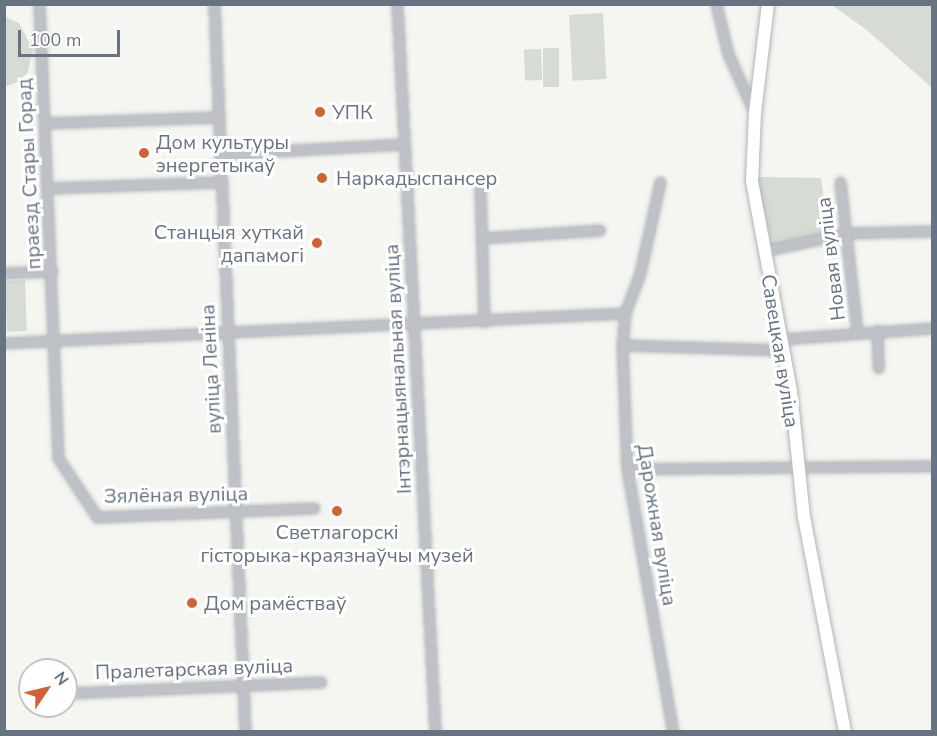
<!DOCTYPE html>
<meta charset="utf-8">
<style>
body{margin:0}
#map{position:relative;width:937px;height:736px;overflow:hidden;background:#f5f5f2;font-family:"Nunito Sans",sans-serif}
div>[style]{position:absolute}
.green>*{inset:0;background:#d6dbd3;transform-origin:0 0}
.roads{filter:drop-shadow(0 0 2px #b2b5b9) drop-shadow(0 0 2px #b2b5b9)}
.minor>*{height:9px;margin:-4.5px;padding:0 4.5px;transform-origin:4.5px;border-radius:4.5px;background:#bec1c5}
.major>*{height:12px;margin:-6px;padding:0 6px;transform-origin:6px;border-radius:6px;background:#fff}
.dots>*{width:16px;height:16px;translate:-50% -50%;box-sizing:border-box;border:3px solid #fff;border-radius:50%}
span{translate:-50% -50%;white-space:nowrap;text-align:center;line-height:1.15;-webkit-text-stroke:6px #fff;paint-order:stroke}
.poi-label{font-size:20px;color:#677380}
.left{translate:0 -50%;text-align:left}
.right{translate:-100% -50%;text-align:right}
.street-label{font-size:20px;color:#677380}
.frame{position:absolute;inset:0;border:6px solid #677380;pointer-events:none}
.north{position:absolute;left:18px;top:658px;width:60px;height:60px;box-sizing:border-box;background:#fff;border:2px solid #c2c7cc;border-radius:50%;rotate:55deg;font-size:16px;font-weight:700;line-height:24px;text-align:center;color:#677380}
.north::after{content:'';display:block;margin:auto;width:21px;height:27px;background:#d16235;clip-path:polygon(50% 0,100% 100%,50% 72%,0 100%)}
.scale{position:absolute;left:18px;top:30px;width:102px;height:27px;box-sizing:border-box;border:3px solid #677380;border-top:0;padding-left:8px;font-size:18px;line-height:21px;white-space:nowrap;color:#677380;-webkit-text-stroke:4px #fff;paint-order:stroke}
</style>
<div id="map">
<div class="green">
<i style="clip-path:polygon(832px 5px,931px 5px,932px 88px,868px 31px)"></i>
<i style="left:603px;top:13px;width:66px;height:34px;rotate:87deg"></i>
<i style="clip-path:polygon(6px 17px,19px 23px,33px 49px,28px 72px,20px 81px,5px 87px)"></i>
<i style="left:543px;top:48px;width:16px;height:39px"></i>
<i style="left:541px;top:49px;width:31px;height:17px;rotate:88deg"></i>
<i style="clip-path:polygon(757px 177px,821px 178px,829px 235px,772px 247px)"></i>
<i style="left:25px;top:280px;width:51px;height:20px;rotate:88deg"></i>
</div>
<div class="roads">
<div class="minor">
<i style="left:39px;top:4px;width:454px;rotate:87.6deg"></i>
<i style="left:58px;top:458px;width:71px;rotate:56.5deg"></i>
<i style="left:97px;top:517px;width:217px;rotate:-2.4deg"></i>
<i style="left:214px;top:4px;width:729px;rotate:87.56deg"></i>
<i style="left:397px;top:4px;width:729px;rotate:87.01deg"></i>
<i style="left:716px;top:4px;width:51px;rotate:76.5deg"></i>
<i style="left:728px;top:54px;width:64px;rotate:65.9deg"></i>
<i style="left:45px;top:123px;width:174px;rotate:-2deg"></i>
<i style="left:220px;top:154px;width:185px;rotate:-3.1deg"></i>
<i style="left:660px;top:182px;width:93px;rotate:102.4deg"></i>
<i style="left:640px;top:273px;width:43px;rotate:110.6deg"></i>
<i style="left:625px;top:313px;width:32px;rotate:95deg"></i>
<i style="left:622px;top:345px;width:124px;rotate:87.7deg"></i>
<i style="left:627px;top:469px;width:267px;rotate:80.1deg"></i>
<i style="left:840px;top:182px;width:150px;rotate:83.5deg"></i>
<i style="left:480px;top:187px;width:135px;rotate:88.3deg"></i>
<i style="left:48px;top:188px;width:173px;rotate:-2deg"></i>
<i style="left:481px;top:238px;width:119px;rotate:-3.8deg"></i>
<i style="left:763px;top:251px;width:85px;rotate:-12.2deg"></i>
<i style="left:846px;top:233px;width:86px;rotate:-1.3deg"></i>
<i style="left:4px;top:273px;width:48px;rotate:-2.4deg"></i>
<i style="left:877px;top:330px;width:38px;rotate:88deg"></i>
<i style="left:782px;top:339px;width:150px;rotate:-4.2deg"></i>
<i style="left:4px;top:343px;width:622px;rotate:-2.77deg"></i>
<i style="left:622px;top:345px;width:162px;rotate:1.8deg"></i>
<i style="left:627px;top:469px;width:305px;rotate:-0.6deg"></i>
<i style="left:69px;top:693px;width:252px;rotate:-2.5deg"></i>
</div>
<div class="major">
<i style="left:768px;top:4px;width:110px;rotate:96.8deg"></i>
<i style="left:755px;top:113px;width:68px;rotate:92.5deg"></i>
<i style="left:752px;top:181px;width:215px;rotate:79.5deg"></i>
<i style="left:791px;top:392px;width:126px;rotate:84.1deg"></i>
<i style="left:804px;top:517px;width:219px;rotate:79.2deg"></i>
</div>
</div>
<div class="dots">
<i style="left:320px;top:112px;background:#d16235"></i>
<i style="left:144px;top:153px;background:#d16235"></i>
<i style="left:322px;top:178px;background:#d16235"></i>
<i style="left:317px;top:243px;background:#d16235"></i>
<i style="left:337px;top:511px;background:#d16235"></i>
<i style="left:192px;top:603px;background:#d16235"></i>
</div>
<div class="poi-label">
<span class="left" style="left:332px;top:112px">УПК</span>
<span class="left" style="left:156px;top:154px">Дом культуры<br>энергетыкаў</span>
<span class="left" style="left:336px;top:178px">Наркадыспансер</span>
<span class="right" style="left:304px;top:244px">Станцыя хуткай<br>дапамогі</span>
<span style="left:337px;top:544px">Светлагорскі<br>гісторыка-краязнаўчы музей</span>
<span class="left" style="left:204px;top:603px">Дом рамёстваў</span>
</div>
<div class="street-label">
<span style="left:29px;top:174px;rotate:-93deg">праезд Стары Горад</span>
<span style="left:831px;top:259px;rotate:-97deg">Новая вуліца</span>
<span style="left:780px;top:351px;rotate:81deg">Савецкая вуліца</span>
<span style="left:211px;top:369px;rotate:-93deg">вуліца Леніна</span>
<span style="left:398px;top:369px;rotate:-93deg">Інтэрнацыянальная вуліца</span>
<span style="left:176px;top:495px;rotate:-1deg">Зялёная вуліца</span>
<span style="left:657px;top:525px;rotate:81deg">Дарожная вуліца</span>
<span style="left:194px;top:669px;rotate:-2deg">Пралетарская вуліца</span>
</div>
<div class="frame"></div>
<div class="north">N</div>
<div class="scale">100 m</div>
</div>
